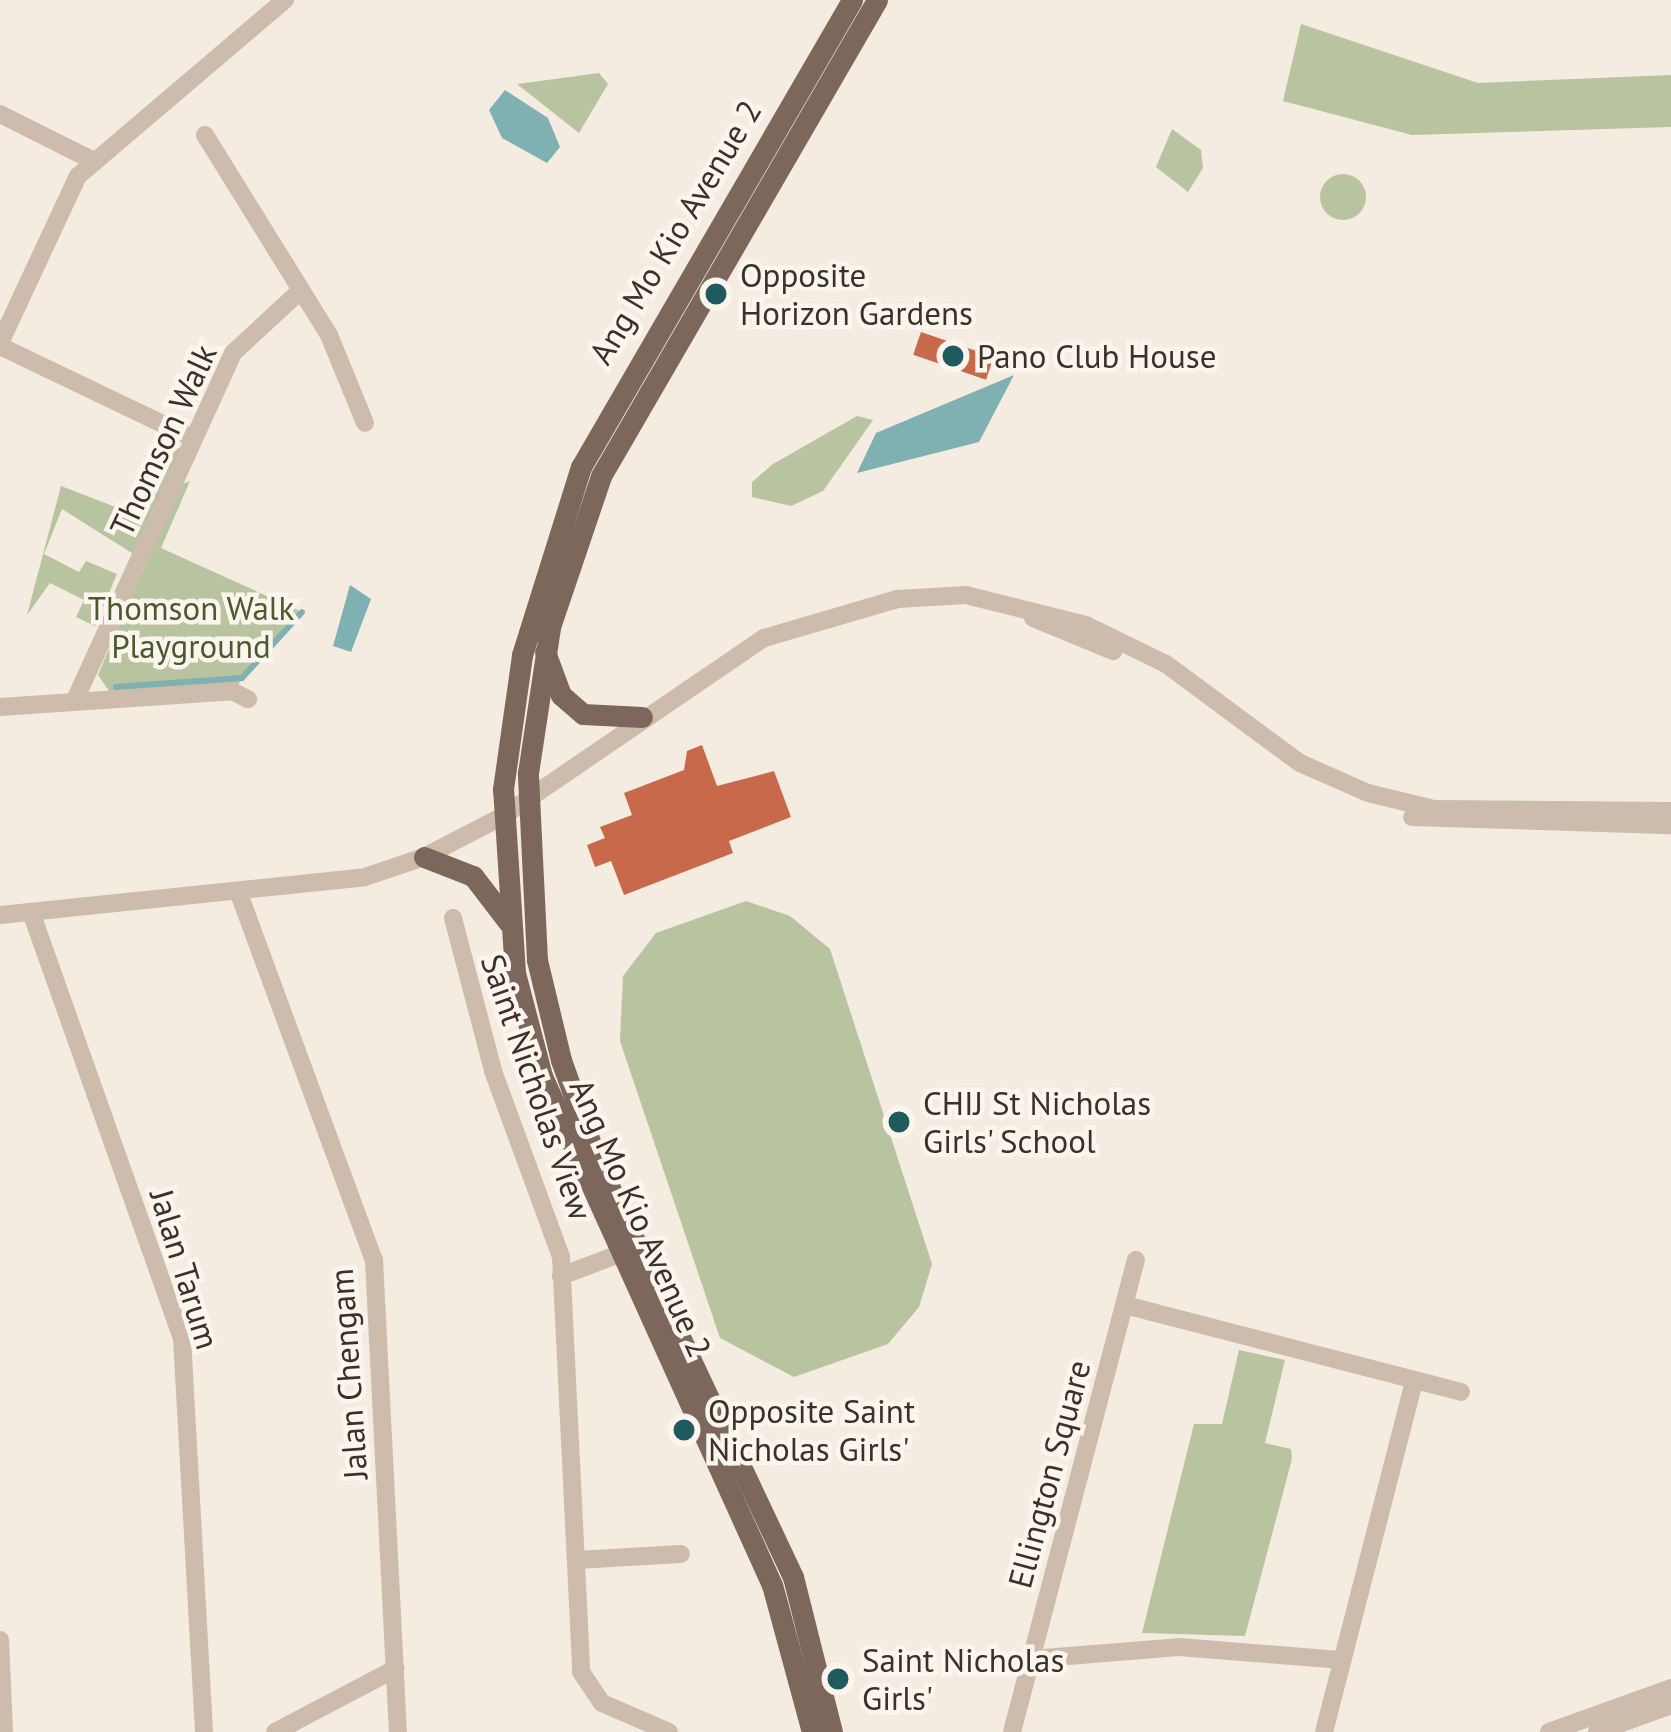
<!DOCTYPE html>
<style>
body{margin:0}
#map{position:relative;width:1671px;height:1732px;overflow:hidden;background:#f4ebe1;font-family:"PT Sans",sans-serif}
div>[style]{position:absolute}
.green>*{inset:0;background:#b8c4a0}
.round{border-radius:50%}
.water>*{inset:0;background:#7fb0b2}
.stream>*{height:6px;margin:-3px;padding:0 3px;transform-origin:3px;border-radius:3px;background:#7fb0b2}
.building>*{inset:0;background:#c8694b;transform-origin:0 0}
.minor>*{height:18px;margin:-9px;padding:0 9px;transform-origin:9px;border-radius:9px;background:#cdbbac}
.major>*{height:21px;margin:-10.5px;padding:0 10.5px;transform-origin:10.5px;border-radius:10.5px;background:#7d675c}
.dots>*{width:33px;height:33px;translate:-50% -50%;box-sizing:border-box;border:6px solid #fbf5ee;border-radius:50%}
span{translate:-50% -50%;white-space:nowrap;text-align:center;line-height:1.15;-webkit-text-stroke:9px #fbf5ee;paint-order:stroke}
.street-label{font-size:33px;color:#3b302b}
.poi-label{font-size:33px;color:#3b302b}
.left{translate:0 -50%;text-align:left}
.park-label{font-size:33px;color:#4a5a2e}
</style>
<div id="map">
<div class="green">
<i style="clip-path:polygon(1301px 24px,1478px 83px,1671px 75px,1671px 127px,1412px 135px,1283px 101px)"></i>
<i style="clip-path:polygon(599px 73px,608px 84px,579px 133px,517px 84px)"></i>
<i style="clip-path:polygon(1172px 129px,1201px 150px,1203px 168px,1188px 192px,1156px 167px)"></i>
<i class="round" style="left:1320px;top:174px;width:46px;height:46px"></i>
<i style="clip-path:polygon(857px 416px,873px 420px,823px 491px,791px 506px,752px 497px,752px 482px,773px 464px)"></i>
<i style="clip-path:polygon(176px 447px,184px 450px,135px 555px,62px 509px,44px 554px,79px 572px,86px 561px,117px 574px,95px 626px,76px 617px,84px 600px,50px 583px,27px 615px,61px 486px,144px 518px)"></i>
<i style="clip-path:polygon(190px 481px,161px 548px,302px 612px,232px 691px,109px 691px,98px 675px,177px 486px)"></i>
<i style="clip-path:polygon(746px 901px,790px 916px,830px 949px,932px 1264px,919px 1307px,888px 1344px,794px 1377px,720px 1338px,620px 1041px,623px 976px,656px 933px)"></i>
<i style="clip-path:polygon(1239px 1350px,1285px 1360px,1265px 1443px,1291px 1449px,1292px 1459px,1245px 1636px,1142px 1633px,1194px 1424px,1222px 1424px)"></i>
</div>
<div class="water">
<i style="clip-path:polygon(505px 90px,548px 118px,560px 147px,547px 163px,502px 138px,489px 110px)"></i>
<i style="clip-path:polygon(1014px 375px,979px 442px,857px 473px,876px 433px)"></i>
<i style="clip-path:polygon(350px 585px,371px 599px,351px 652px,333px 646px)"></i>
</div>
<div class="stream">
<i style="left:116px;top:687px;width:126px;rotate:-4.1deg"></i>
<i style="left:242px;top:678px;width:89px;rotate:-47.7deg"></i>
</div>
<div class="building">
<i style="left:921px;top:332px;width:77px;height:24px;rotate:19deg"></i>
<i style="clip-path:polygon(702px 745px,717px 786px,774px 771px,791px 817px,729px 841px,733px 853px,624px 895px,611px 861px,595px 867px,587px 845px,605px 838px,600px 827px,632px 815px,624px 793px,684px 770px,687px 751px)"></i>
</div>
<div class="minor">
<i style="left:0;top:114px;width:103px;rotate:26.6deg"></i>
<i style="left:205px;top:135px;width:235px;rotate:58.2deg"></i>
<i style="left:329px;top:335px;width:95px;rotate:67.8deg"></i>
<i style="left:0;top:343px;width:184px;rotate:-65deg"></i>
<i style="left:78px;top:176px;width:272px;rotate:-40.4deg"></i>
<i style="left:0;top:346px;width:213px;rotate:25.6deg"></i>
<i style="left:1033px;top:618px;width:87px;rotate:22.4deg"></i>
<i style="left:75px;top:700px;width:381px;rotate:-65.5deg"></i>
<i style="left:233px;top:353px;width:93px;rotate:-42.8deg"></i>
<i style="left:0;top:707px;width:233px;rotate:-3.9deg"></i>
<i style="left:232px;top:691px;width:18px;rotate:27deg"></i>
<i style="left:1412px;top:817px;width:259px;rotate:1.8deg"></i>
<i style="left:238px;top:891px;width:393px;rotate:69.8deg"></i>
<i style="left:374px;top:1260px;width:473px;rotate:87.1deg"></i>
<i style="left:31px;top:912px;width:452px;rotate:70.5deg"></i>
<i style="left:182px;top:1338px;width:395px;rotate:86.8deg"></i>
<i style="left:0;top:915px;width:367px;rotate:-5.9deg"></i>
<i style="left:365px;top:877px;width:62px;rotate:-18.7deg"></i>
<i style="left:424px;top:857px;width:89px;rotate:-27.4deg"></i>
<i style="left:503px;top:816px;width:316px;rotate:-34.3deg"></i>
<i style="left:764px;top:638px;width:139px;rotate:-16.3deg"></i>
<i style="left:897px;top:599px;width:69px;rotate:-3.3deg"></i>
<i style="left:966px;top:595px;width:124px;rotate:14deg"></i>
<i style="left:1086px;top:625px;width:89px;rotate:26deg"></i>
<i style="left:1166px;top:664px;width:167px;rotate:36.5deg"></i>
<i style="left:1300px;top:763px;width:74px;rotate:23.8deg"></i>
<i style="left:1368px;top:793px;width:68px;rotate:13.6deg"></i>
<i style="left:1434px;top:809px;width:237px;rotate:0.5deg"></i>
<i style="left:453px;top:918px;width:158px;rotate:75.3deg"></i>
<i style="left:493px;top:1071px;width:198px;rotate:69.9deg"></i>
<i style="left:561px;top:1257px;width:415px;rotate:87.2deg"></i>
<i style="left:581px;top:1672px;width:37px;rotate:56deg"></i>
<i style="left:602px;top:1703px;width:73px;rotate:23.4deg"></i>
<i style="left:561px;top:1276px;width:79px;rotate:-20.7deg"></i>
<i style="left:1125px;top:1305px;width:347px;rotate:14.5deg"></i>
<i style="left:577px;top:1560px;width:104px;rotate:-3.3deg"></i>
<i style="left:0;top:1640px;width:92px;rotate:87.5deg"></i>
<i style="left:1031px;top:1659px;width:148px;rotate:-4.6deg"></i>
<i style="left:1179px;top:1647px;width:164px;rotate:4.6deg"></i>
<i style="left:275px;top:1732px;width:136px;rotate:-27.7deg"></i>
<i style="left:1012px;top:1732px;width:488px;rotate:-75.3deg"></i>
<i style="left:1324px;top:1732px;width:362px;rotate:-75.6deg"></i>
<i style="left:1549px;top:1732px;width:130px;rotate:-19.8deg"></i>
<i style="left:1597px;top:1732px;width:79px;rotate:-20deg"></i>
</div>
<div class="major">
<i style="left:545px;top:652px;width:46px;rotate:69.6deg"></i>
<i style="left:561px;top:695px;width:29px;rotate:41deg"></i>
<i style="left:583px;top:714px;width:59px;rotate:2.9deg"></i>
<i style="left:424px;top:857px;width:53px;rotate:21.2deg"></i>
<i style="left:473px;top:876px;width:59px;rotate:52.5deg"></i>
<i style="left:812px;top:1732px;width:152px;rotate:-105.2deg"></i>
<i style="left:772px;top:1585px;width:559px;rotate:-114.32deg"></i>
<i style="left:542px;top:1076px;width:106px;rotate:-104.7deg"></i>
<i style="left:515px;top:973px;width:184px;rotate:-93.7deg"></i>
<i style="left:503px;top:789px;width:135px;rotate:-81.9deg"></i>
<i style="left:522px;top:655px;width:197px;rotate:-72.6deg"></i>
<i style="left:581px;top:467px;width:540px;rotate:-59.87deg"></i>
<i style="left:832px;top:1732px;width:160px;rotate:-104.1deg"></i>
<i style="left:793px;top:1577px;width:460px;rotate:-115.2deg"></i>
<i style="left:597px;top:1161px;width:107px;rotate:-109.6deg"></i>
<i style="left:561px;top:1060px;width:103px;rotate:-103.5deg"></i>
<i style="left:537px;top:960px;width:187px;rotate:-92.8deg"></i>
<i style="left:528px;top:773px;width:148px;rotate:-81.4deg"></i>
<i style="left:550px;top:627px;width:159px;rotate:-71.3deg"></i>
<i style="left:601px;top:476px;width:550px;rotate:-59.89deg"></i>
</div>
<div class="dots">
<i style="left:716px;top:294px;background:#1f5a5e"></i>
<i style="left:953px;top:356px;background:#1f5a5e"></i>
<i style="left:899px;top:1122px;background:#1f5a5e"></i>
<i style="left:684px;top:1430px;background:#1f5a5e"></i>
<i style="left:838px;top:1679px;background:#1f5a5e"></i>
</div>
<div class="street-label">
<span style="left:675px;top:232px;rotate:-59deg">Ang Mo Kio Avenue 2</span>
<span style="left:163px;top:440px;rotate:-65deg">Thomson Walk</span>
<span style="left:537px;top:1087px;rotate:71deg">Saint Nicholas View</span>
<span style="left:641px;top:1218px;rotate:66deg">Ang Mo Kio Avenue 2</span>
<span style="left:185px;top:1269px;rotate:73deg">Jalan Tarum</span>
<span style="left:348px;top:1374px;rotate:-94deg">Jalan Chengam</span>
<span style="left:1049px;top:1474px;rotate:-75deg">Ellington Square</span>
</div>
<div class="poi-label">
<span class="left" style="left:740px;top:294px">Opposite<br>Horizon Gardens</span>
<span class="left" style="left:977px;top:356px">Pano Club House</span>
<span class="left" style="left:923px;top:1122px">CHIJ St Nicholas<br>Girls' School</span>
<span class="left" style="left:708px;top:1430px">Opposite Saint<br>Nicholas Girls'</span>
<span class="left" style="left:862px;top:1679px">Saint Nicholas<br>Girls'</span>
</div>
<div class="park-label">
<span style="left:191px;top:627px">Thomson Walk<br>Playground</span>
</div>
</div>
